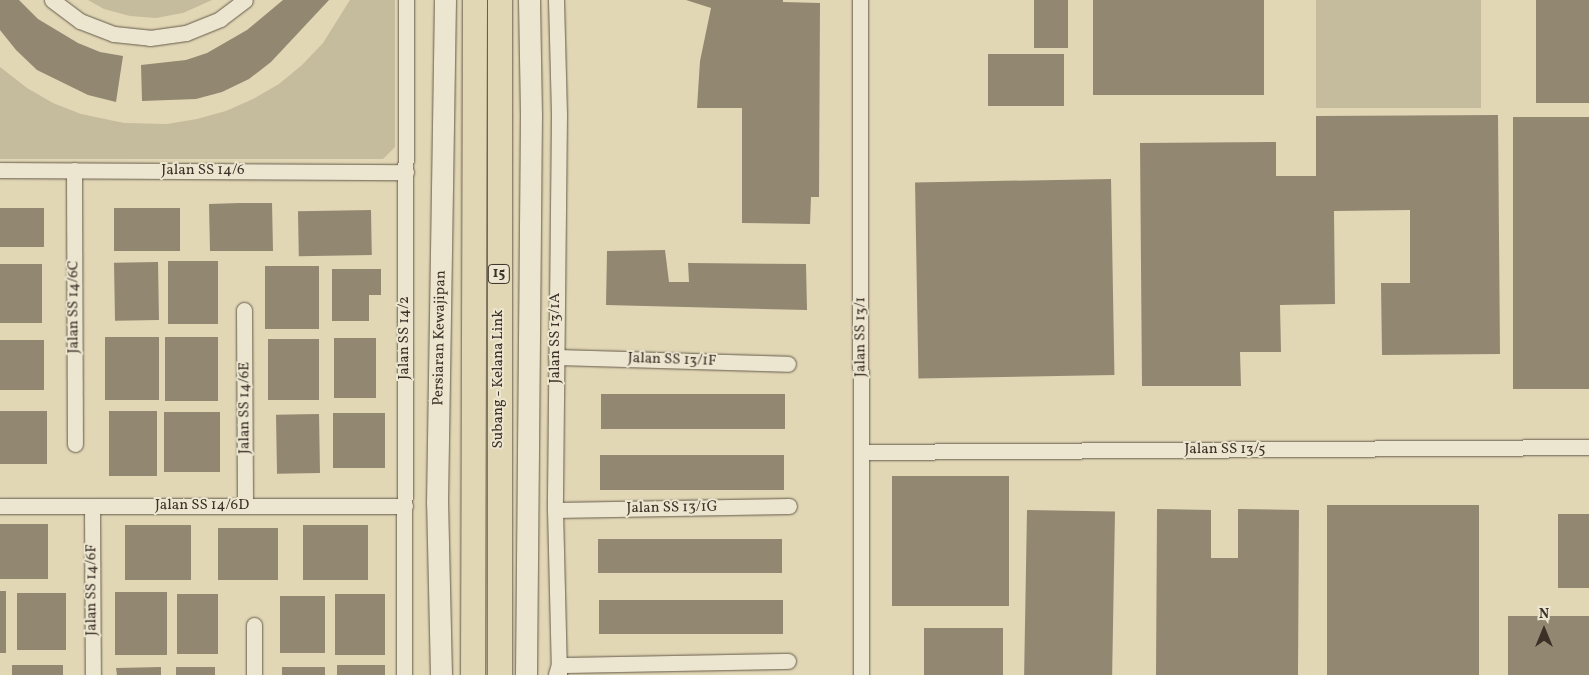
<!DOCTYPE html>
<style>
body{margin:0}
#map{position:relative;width:1589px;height:675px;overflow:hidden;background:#e1d7b5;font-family:Vollkorn,serif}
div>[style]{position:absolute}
.green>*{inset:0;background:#c5bb9d;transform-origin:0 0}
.building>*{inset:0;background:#928771;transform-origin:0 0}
.roads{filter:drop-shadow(0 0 1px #655a4a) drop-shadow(0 0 1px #655a4a)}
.street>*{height:15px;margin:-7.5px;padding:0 7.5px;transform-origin:7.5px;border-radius:7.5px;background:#ece5cf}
.secondary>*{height:21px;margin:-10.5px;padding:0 10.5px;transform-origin:10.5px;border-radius:10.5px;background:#ece5cf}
.primary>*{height:24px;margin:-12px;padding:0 12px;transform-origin:12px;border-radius:12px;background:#e1d7b5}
span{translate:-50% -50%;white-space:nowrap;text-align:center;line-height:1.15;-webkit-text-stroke:4px #ece5cf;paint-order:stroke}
.shield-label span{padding:1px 4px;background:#ece5cf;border:1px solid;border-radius:4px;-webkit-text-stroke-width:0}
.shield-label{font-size:14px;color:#3c3027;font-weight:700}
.street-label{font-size:15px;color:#3c3027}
.north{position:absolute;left:1519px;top:605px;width:50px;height:50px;-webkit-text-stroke:4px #ece5cf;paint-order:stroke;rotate:0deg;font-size:14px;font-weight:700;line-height:20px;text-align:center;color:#3c3027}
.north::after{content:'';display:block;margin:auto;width:18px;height:22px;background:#3c3027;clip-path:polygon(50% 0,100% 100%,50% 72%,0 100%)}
</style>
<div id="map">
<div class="green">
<i style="clip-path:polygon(88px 0,212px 0,183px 13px,156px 18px,130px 16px,104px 9px)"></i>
<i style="clip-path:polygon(350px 0,395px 0,395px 147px,383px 159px,0 159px,0 67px,27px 88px,53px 103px,81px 114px,124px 123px,167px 124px,197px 119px,226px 111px,253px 99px,279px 84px,302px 65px,323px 43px)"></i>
<i style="left:1316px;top:0;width:165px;height:108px"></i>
</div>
<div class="building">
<i style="clip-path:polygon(0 0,19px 0,38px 19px,78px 43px,100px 52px,123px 56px,116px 102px,88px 95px,37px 70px,16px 50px,0 30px)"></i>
<i style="clip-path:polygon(283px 0,329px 0,271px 62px,249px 79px,222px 92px,196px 99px,142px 101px,141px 65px,186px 60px,207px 53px,247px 30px)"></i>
<i style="clip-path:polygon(686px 0,783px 0,783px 2px,820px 3px,819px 197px,811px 197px,810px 224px,742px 223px,742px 108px,697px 108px,700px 61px,711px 8px)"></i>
<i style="left:1034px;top:0;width:34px;height:48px"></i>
<i style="left:1093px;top:0;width:171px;height:95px"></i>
<i style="left:1536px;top:0;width:53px;height:103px"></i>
<i style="left:988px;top:54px;width:76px;height:52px"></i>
<i style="clip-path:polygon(1498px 115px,1500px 354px,1382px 355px,1381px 283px,1410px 283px,1410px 210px,1334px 211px,1335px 304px,1280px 305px,1281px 352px,1240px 352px,1241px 386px,1142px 386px,1140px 143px,1276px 142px,1276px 176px,1316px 176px,1316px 116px)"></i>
<i style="left:1589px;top:117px;width:272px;height:76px;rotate:90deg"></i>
<i style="left:1111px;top:179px;width:196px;height:196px;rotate:89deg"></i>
<i style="clip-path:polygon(240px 203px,272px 203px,273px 251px,210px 251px,209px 204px)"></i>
<i style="left:0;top:208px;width:44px;height:39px"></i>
<i style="left:114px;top:208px;width:66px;height:43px"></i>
<i style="left:371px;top:210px;width:45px;height:73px;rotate:89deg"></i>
<i style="clip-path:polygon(665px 250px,669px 282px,689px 282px,688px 263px,806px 264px,807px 310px,606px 305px,607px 251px)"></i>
<i style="left:168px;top:261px;width:50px;height:63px"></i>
<i style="left:158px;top:262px;width:58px;height:44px;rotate:89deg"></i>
<i style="left:42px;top:264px;width:59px;height:42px;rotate:90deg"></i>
<i style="left:265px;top:266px;width:54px;height:63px"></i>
<i style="clip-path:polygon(332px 269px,381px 269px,381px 295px,369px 295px,369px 321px,332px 321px)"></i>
<i style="left:159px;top:337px;width:63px;height:54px;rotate:90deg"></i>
<i style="left:165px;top:337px;width:53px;height:64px"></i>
<i style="left:334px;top:338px;width:42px;height:60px"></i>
<i style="left:268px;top:339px;width:51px;height:61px"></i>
<i style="left:0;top:340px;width:44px;height:50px"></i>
<i style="left:601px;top:394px;width:184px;height:35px"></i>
<i style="left:0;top:411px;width:47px;height:53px"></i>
<i style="left:109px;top:411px;width:48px;height:65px"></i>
<i style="left:220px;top:412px;width:60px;height:56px;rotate:90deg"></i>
<i style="left:333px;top:413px;width:52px;height:55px"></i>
<i style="left:319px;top:414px;width:59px;height:43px;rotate:89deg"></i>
<i style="left:600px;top:455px;width:184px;height:35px"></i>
<i style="left:892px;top:476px;width:117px;height:130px"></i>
<i style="left:1479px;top:505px;width:170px;height:152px;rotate:90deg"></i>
<i style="clip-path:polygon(1157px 509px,1211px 510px,1211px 558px,1238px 558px,1238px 509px,1299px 510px,1298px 675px,1156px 675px)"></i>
<i style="left:1027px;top:510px;width:88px;height:165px;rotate:1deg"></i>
<i style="left:1558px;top:514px;width:31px;height:74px"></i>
<i style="left:48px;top:524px;width:55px;height:48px;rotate:90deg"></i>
<i style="left:191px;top:525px;width:55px;height:66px;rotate:90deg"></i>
<i style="left:303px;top:525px;width:65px;height:55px"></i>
<i style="left:218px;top:528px;width:60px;height:52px"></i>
<i style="left:782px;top:539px;width:34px;height:184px;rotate:90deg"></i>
<i style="left:0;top:591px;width:6px;height:62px"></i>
<i style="left:167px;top:592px;width:63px;height:52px;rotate:90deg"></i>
<i style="left:66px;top:593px;width:57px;height:49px;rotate:90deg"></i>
<i style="left:177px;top:594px;width:41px;height:60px"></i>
<i style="left:335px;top:594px;width:50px;height:61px"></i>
<i style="left:280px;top:596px;width:45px;height:57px"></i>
<i style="left:783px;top:600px;width:34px;height:184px;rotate:90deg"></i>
<i style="left:1508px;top:616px;width:81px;height:59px"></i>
<i style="left:924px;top:628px;width:79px;height:47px"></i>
<i style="left:12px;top:665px;width:51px;height:10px"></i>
<i style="left:337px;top:665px;width:48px;height:10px"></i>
<i style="clip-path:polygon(161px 667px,161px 675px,117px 675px,116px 668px)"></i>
<i style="left:176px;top:667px;width:39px;height:8px"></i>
<i style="left:282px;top:667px;width:43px;height:8px"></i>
</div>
<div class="roads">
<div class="street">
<i style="left:52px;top:0;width:35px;rotate:37deg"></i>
<i style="left:80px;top:21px;width:36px;rotate:21deg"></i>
<i style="left:114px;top:34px;width:36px;rotate:6deg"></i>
<i style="left:150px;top:38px;width:36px;rotate:-8deg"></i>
<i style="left:186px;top:33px;width:37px;rotate:-22deg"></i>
<i style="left:220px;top:19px;width:31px;rotate:-37deg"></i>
<i style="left:556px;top:0;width:114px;rotate:88.5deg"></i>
<i style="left:559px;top:114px;width:396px;rotate:90.6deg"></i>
<i style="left:555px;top:510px;width:165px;rotate:88.6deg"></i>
<i style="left:860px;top:0;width:675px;rotate:89.92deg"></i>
<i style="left:0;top:170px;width:406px;rotate:0.3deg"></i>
<i style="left:74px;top:170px;width:274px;rotate:89.8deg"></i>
<i style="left:244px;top:310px;width:196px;rotate:89.7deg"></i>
<i style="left:556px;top:357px;width:232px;rotate:1.7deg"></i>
<i style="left:862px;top:452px;width:727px;rotate:-0.39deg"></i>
<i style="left:0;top:506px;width:405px"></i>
<i style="left:92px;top:506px;width:169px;rotate:89.7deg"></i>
<i style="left:555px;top:510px;width:234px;rotate:-1deg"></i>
<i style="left:556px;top:674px;width:9px;rotate:-72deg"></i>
<i style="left:559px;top:665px;width:229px;rotate:-1deg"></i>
<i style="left:254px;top:675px;width:50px;rotate:-90deg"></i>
<i style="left:404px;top:675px;width:675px;rotate:-89.83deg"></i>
</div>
<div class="secondary">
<i style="left:441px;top:675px;width:172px;rotate:-91.3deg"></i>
<i style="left:437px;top:503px;width:503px;rotate:-89.09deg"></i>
<i style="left:526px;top:675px;width:560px;rotate:-89.49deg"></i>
<i style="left:531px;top:115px;width:115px;rotate:-91deg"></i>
</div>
<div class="primary">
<i style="left:500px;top:0;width:675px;rotate:90deg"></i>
<i style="left:473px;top:675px;width:675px;rotate:-89.83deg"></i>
</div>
</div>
<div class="shield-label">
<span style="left:499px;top:274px">15</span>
</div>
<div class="street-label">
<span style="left:203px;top:171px">Jalan SS 14/6</span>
<span style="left:74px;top:307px;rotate:-90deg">Jalan SS 14/6C</span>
<span style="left:861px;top:337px;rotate:-90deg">Jalan SS 13/1</span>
<span style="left:405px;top:338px;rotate:-90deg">Jalan SS 14/2</span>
<span style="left:440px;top:338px;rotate:-89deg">Persiaran Kewajipan</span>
<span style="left:556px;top:338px;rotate:-90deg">Jalan SS 13/1A</span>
<span style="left:672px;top:360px;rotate:2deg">Jalan SS 13/1F</span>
<span style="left:499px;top:379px;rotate:-90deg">Subang - Kelana Link</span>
<span style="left:245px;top:408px;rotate:-90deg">Jalan SS 14/6E</span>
<span style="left:1225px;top:450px">Jalan SS 13/5</span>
<span style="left:202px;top:506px">Jalan SS 14/6D</span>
<span style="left:672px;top:508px;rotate:-1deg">Jalan SS 13/1G</span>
<span style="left:92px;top:590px;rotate:-90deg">Jalan SS 14/6F</span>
</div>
<div class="north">N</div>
</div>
